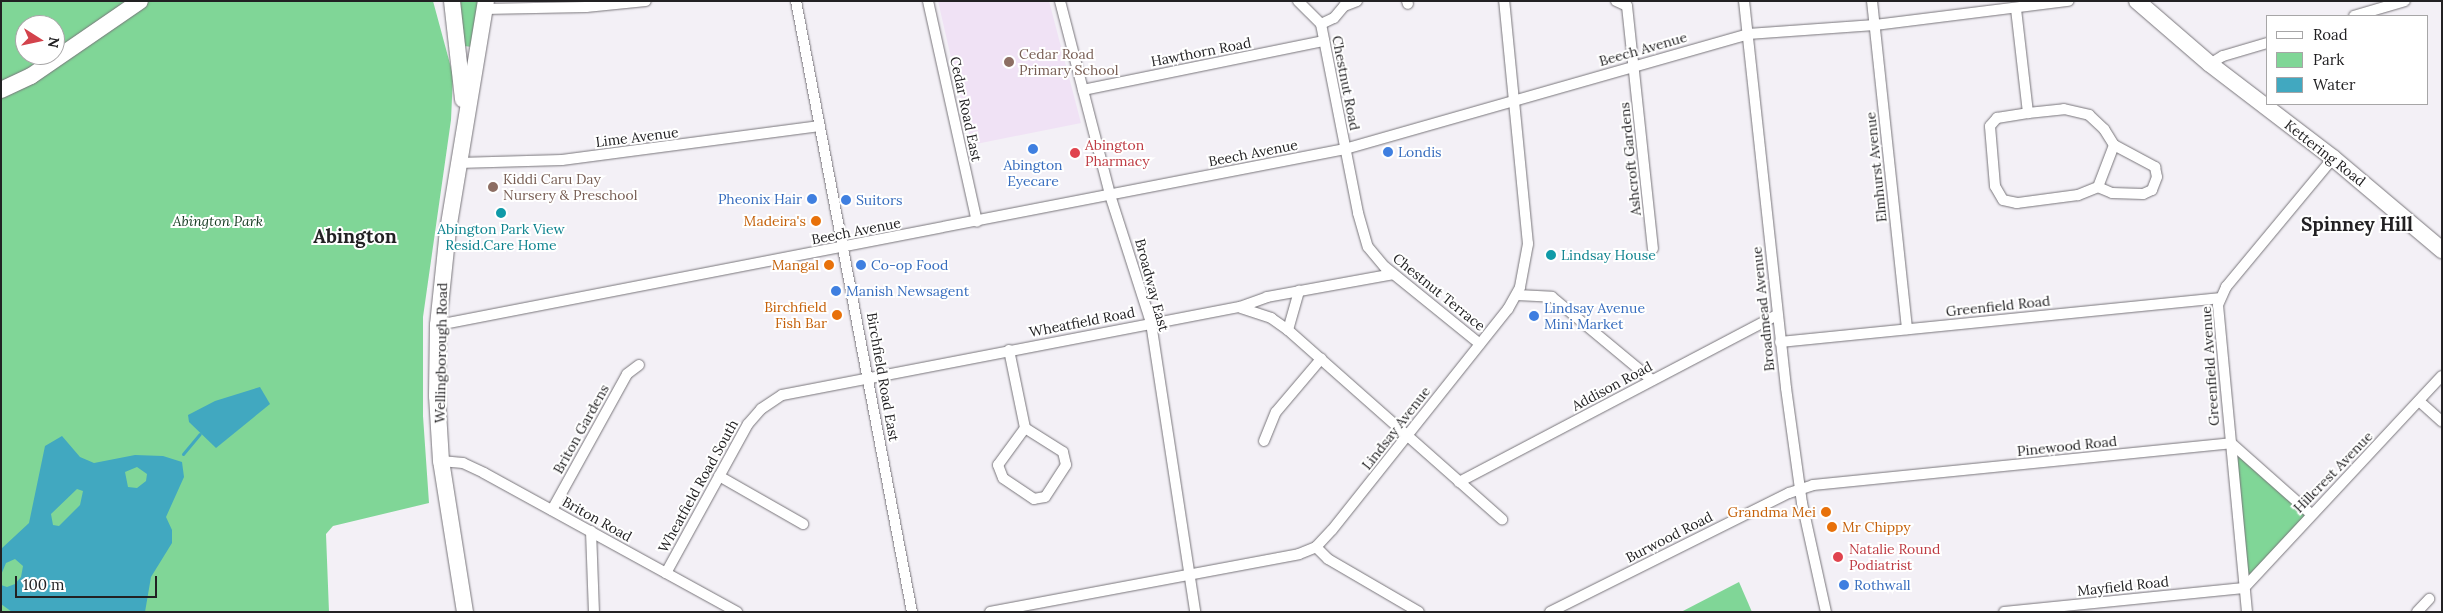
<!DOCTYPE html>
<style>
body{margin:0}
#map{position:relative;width:2443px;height:613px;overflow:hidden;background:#f3f0f6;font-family:Lora,serif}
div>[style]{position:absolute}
.education>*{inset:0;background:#f0e2f5}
.green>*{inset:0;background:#80d697}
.water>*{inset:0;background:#41a8c0}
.stream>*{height:3px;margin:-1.5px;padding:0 1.5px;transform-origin:1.5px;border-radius:1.5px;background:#41a8c0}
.roads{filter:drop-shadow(0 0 1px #78757a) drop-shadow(0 0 1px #78757a)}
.street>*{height:10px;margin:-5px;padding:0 5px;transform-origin:5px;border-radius:5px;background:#fff}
.primary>*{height:16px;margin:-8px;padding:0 8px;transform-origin:8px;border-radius:8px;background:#fff}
.dots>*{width:14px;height:14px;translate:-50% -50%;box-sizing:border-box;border:2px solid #fff;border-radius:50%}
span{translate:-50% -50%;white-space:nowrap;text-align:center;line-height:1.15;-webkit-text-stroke:4px #fff;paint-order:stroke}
.street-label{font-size:14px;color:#222123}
.education-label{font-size:14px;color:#785e54}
.left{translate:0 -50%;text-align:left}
.health-label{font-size:14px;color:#be3a42}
.shop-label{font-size:14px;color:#366cbe}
.right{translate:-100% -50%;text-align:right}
.park-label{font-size:14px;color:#163b22;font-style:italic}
.food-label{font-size:14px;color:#c56008}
.culture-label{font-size:14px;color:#0d838f}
.district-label{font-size:19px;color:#222123;font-weight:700}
.frame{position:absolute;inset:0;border:2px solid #222123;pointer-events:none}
.legend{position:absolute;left:2266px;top:15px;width:162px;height:90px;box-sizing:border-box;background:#fff;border:1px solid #a7a6a7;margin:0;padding:6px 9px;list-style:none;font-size:15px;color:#222123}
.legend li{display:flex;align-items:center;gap:10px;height:25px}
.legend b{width:25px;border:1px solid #a7a6a7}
.north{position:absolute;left:15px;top:15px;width:50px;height:50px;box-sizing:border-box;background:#fff;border:1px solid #a7a6a7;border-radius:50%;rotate:100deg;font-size:14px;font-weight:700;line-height:20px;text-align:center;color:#222123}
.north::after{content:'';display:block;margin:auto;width:18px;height:22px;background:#d3434c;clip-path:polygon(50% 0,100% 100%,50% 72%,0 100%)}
.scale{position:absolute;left:15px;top:576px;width:142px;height:22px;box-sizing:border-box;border:2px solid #222123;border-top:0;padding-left:6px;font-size:15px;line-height:18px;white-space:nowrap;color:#222123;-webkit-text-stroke:4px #fff;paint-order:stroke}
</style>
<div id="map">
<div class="education">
<i style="clip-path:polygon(938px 1px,1049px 1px,1081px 123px,971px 145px)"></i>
</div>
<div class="green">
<i style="clip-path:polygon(evenodd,1px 1px,433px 1px,453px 75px,451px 120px,423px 317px,423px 416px,429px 503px,333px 526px,326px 534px,329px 612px,1px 612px,1px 1px,25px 25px,55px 25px,55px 55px,25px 55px,25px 25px)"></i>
<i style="clip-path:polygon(457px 1px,479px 1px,472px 47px,464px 46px)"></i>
<i style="clip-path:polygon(2231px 443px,2311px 514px,2244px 588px)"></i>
<i style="clip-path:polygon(1739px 582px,1752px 612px,1681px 612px)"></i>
</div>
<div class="water">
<i style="clip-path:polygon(260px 387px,270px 404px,216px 448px,189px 422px,188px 415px,215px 401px)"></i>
<i style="clip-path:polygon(evenodd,62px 436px,80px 457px,94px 463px,135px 455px,163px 456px,182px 462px,184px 477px,166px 517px,172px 530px,172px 543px,151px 577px,145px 612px,12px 612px,1px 604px,1px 585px,7px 587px,15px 584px,21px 577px,23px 566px,15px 559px,6px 563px,1px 575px,1px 549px,29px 523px,45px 446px,62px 436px,137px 467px,147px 474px,146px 481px,137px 488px,128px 487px,125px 472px,137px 467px,62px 436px,77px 489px,83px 491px,80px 505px,59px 526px,53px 525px,51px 514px,77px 489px)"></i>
</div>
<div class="stream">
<i style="left:183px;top:454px;width:26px;rotate:-50deg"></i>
</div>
<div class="roads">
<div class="street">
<i style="left:796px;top:1px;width:622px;rotate:79.25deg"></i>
<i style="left:928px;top:1px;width:226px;rotate:77.5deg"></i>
<i style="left:1060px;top:1px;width:200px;rotate:75.5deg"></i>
<i style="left:1110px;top:195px;width:134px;rotate:72.2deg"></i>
<i style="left:1151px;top:323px;width:292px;rotate:81.3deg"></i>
<i style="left:1298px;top:1px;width:33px;rotate:45deg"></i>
<i style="left:1321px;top:24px;width:193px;rotate:78.9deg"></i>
<i style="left:1358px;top:213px;width:35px;rotate:74deg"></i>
<i style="left:1368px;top:247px;width:26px;rotate:50deg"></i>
<i style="left:1385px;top:267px;width:122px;rotate:39deg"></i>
<i style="left:1407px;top:1px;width:3px;rotate:72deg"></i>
<i style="left:1616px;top:1px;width:12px;rotate:24deg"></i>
<i style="left:1627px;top:6px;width:244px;rotate:83.9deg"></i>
<i style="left:1744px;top:1px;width:389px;rotate:83.8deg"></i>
<i style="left:1786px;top:388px;width:116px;rotate:82.1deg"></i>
<i style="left:1802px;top:503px;width:112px;rotate:77.6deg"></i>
<i style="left:1872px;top:1px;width:330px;rotate:83.9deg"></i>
<i style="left:484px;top:9px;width:102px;rotate:-1.1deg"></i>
<i style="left:586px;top:7px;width:60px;rotate:-5.7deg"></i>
<i style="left:2016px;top:9px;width:105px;rotate:83.4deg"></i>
<i style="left:2028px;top:113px;width:36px;rotate:-6deg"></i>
<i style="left:2064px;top:109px;width:26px;rotate:13deg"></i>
<i style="left:2089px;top:115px;width:21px;rotate:43deg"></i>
<i style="left:2104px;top:129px;width:19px;rotate:58deg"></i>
<i style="left:2114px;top:145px;width:47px;rotate:28.2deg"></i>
<i style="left:2155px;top:167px;width:10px;rotate:79deg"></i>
<i style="left:2157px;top:177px;width:14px;rotate:111deg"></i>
<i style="left:2152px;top:190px;width:10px;rotate:156deg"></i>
<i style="left:2143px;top:194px;width:31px;rotate:-178deg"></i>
<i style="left:2112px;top:193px;width:15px;rotate:-157deg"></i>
<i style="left:2098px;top:187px;width:22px;rotate:158deg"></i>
<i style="left:2078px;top:195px;width:62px;rotate:172.5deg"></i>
<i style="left:2017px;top:203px;width:14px;rotate:-168deg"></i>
<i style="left:2003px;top:200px;width:16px;rotate:-120deg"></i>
<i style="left:1995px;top:186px;width:60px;rotate:-94.8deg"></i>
<i style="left:1990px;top:126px;width:11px;rotate:-49deg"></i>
<i style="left:1997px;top:118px;width:31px;rotate:-9deg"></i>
<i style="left:2354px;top:16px;width:53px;rotate:-16.4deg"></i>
<i style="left:1321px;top:24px;width:14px;rotate:-25deg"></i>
<i style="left:1334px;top:18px;width:16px;rotate:-50deg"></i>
<i style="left:1344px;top:6px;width:14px;rotate:-21deg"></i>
<i style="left:2210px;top:64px;width:15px;rotate:-32deg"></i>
<i style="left:2223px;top:56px;width:46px;rotate:-16.5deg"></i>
<i style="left:1083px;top:90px;width:246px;rotate:-11.5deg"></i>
<i style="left:458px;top:163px;width:104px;rotate:-1.7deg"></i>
<i style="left:562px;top:160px;width:260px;rotate:-7.5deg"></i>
<i style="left:2098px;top:187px;width:45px;rotate:-69.1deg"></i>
<i style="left:1517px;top:295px;width:35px;rotate:3deg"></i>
<i style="left:1552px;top:297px;width:130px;rotate:39.7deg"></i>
<i style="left:1241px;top:308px;width:32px;rotate:18deg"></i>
<i style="left:1271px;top:318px;width:21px;rotate:35deg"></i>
<i style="left:1288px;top:330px;width:286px;rotate:41.5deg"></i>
<i style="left:438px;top:325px;width:924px;rotate:-10.98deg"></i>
<i style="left:1345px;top:149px;width:419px;rotate:-15.9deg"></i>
<i style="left:1748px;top:34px;width:127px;rotate:-4.1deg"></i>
<i style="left:1875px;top:25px;width:195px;rotate:-7.1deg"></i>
<i style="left:1288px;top:330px;width:41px;rotate:-74.2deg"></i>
<i style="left:1780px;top:342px;width:441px;rotate:-5.7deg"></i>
<i style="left:1009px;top:350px;width:80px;rotate:78.4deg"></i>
<i style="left:1025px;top:428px;width:45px;rotate:32.3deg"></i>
<i style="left:1063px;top:452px;width:13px;rotate:77deg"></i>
<i style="left:1066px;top:465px;width:38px;rotate:123deg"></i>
<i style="left:1045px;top:497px;width:11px;rotate:170deg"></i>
<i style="left:1034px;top:499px;width:37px;rotate:-146deg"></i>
<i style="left:1003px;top:478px;width:14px;rotate:-111deg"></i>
<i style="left:998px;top:465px;width:46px;rotate:-53.9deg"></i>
<i style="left:2419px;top:401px;width:31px;rotate:42deg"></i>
<i style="left:1264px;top:441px;width:31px;rotate:-68deg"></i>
<i style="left:1276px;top:412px;width:70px;rotate:-49.7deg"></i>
<i style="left:441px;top:461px;width:22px;rotate:5deg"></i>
<i style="left:463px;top:463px;width:23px;rotate:25deg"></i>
<i style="left:484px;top:473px;width:289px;rotate:28.8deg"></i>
<i style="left:719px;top:476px;width:97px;rotate:29.7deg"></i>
<i style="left:1459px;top:482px;width:359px;rotate:-27.7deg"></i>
<i style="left:552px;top:510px;width:155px;rotate:-61.1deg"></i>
<i style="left:627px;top:374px;width:15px;rotate:-37deg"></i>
<i style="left:591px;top:531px;width:81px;rotate:87.9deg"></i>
<i style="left:1316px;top:547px;width:17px;rotate:45deg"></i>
<i style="left:1328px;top:559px;width:105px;rotate:30.2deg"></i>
<i style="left:666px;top:573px;width:170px;rotate:-61.2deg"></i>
<i style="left:748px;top:424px;width:20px;rotate:-49deg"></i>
<i style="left:761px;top:409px;width:25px;rotate:-34deg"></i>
<i style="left:782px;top:395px;width:466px;rotate:-10.9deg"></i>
<i style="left:1240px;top:307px;width:29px;rotate:-20deg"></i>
<i style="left:1267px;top:297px;width:128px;rotate:-10.3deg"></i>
<i style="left:990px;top:612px;width:314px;rotate:-10.6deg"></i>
<i style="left:1299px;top:554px;width:18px;rotate:-22deg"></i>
<i style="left:1316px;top:547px;width:23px;rotate:-47deg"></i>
<i style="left:1332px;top:530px;width:283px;rotate:-51.5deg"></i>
<i style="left:1508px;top:309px;width:25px;rotate:-61deg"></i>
<i style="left:1520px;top:287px;width:44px;rotate:-79.5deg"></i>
<i style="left:1528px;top:244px;width:244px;rotate:-95.6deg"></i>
<i style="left:1550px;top:612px;width:267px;rotate:-26.5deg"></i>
<i style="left:1789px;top:493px;width:25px;rotate:-18deg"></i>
<i style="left:1813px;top:485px;width:420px;rotate:-5.7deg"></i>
<i style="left:2231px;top:443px;width:107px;rotate:41.6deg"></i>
<i style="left:2004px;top:612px;width:241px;rotate:-5.7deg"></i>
<i style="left:2244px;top:588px;width:290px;rotate:-47deg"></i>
<i style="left:2247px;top:612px;width:308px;rotate:-95.4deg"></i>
<i style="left:2218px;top:305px;width:20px;rotate:-66deg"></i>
<i style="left:2226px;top:287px;width:168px;rotate:-50.3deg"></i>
<i style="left:2417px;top:612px;width:18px;rotate:-47deg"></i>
</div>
<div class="primary">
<i style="left:452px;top:1px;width:99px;rotate:83.6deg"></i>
<i style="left:2137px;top:1px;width:96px;rotate:40.8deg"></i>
<i style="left:2210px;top:64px;width:155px;rotate:37.4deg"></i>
<i style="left:2333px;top:158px;width:143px;rotate:40.2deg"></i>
<i style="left:1px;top:90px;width:33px;rotate:-25deg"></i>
<i style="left:31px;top:76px;width:132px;rotate:-34.5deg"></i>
<i style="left:465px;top:612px;width:153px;rotate:-99deg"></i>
<i style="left:441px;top:461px;width:65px;rotate:-93.5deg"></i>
<i style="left:437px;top:396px;width:71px;rotate:-89.2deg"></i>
<i style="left:438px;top:325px;width:96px;rotate:-84deg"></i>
<i style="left:448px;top:230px;width:232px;rotate:-80.6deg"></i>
</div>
</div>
<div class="dots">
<i style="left:1009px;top:62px;background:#8d6e63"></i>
<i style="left:1033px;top:149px;background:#3f7fe0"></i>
<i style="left:1388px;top:152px;background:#3f7fe0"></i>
<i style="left:1075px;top:153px;background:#e0444e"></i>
<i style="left:493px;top:187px;background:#8d6e63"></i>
<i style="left:812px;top:199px;background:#3f7fe0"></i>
<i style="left:846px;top:200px;background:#3f7fe0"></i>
<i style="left:501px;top:213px;background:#0f9aa8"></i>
<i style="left:816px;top:221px;background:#e8710a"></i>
<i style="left:1551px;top:255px;background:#0f9aa8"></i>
<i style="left:829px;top:265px;background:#e8710a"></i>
<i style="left:861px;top:265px;background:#3f7fe0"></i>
<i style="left:836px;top:291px;background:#3f7fe0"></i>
<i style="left:837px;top:315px;background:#e8710a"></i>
<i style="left:1534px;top:316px;background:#3f7fe0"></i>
<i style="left:1826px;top:512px;background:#e8710a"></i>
<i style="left:1832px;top:527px;background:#e8710a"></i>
<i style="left:1838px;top:557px;background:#e0444e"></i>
<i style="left:1844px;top:585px;background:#3f7fe0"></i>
</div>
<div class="street-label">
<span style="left:1643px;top:49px;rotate:-16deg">Beech Avenue</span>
<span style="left:1201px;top:52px;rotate:-11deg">Hawthorn Road</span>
<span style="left:1346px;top:83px;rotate:79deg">Chestnut Road</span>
<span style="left:966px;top:109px;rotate:78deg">Cedar Road East</span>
<span style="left:637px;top:137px;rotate:-7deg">Lime Avenue</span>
<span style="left:1253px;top:153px;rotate:-11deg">Beech Avenue</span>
<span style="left:2325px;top:153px;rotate:38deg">Kettering Road</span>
<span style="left:1630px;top:159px;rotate:-96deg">Ashcroft Gardens</span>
<span style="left:1876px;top:167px;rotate:-96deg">Elmhurst Avenue</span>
<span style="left:856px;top:231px;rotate:-11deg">Beech Avenue</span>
<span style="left:1152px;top:285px;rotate:75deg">Broadway East</span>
<span style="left:1439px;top:292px;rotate:39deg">Chestnut Terrace</span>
<span style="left:1998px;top:306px;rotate:-6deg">Greenfield Road</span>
<span style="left:1763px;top:309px;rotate:-96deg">Broadmead Avenue</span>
<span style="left:1082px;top:322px;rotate:-11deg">Wheatfield Road</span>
<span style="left:441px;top:353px;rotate:-89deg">Wellingborough Road</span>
<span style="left:2210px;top:366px;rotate:-94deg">Greenfield Avenue</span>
<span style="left:883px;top:377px;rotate:80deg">Birchfield Road East</span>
<span style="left:1612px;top:386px;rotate:-28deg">Addison Road</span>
<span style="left:1396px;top:428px;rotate:-52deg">Lindsay Avenue</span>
<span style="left:581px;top:429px;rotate:-61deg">Briton Gardens</span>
<span style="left:2067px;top:446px;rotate:-6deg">Pinewood Road</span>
<span style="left:2333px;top:472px;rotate:-46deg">Hillcrest Avenue</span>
<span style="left:698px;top:486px;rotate:-61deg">Wheatfield Road South</span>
<span style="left:597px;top:519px;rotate:29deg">Briton Road</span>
<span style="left:1669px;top:537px;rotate:-27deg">Burwood Road</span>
<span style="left:2123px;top:586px;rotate:-6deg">Mayfield Road</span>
</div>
<div class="education-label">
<span class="left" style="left:1019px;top:62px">Cedar Road<br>Primary School</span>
<span class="left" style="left:503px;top:187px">Kiddi Caru Day<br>Nursery &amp; Preschool</span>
</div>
<div class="health-label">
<span class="left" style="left:1085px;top:153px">Abington<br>Pharmacy</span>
<span class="left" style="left:1849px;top:557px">Natalie Round<br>Podiatrist</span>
</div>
<div class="shop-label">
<span class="left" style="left:1398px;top:152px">Londis</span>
<span style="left:1033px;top:173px">Abington<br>Eyecare</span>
<span class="right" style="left:802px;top:199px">Pheonix Hair</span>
<span class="left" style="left:856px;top:200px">Suitors</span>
<span class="left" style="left:871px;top:265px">Co-op Food</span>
<span class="left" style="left:846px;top:291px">Manish Newsagent</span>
<span class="left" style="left:1544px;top:316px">Lindsay Avenue<br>Mini Market</span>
<span class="left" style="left:1854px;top:585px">Rothwall</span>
</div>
<div class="park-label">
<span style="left:218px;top:221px">Abington Park</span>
</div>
<div class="food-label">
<span class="right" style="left:806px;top:221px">Madeira's</span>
<span class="right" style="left:819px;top:265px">Mangal</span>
<span class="right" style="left:827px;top:315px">Birchfield<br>Fish Bar</span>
<span class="right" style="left:1816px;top:512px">Grandma Mei</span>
<span class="left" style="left:1842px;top:527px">Mr Chippy</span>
</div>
<div class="culture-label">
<span style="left:501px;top:237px">Abington Park View<br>Resid.Care Home</span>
<span class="left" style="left:1561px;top:255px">Lindsay House</span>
</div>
<div class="district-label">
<span style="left:2357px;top:225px">Spinney Hill</span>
<span style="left:355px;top:237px">Abington</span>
</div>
<div class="frame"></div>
<ul class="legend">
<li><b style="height:6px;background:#fff"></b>Road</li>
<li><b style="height:14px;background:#80d697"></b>Park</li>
<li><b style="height:14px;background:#41a8c0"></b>Water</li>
</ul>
<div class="north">N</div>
<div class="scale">100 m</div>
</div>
